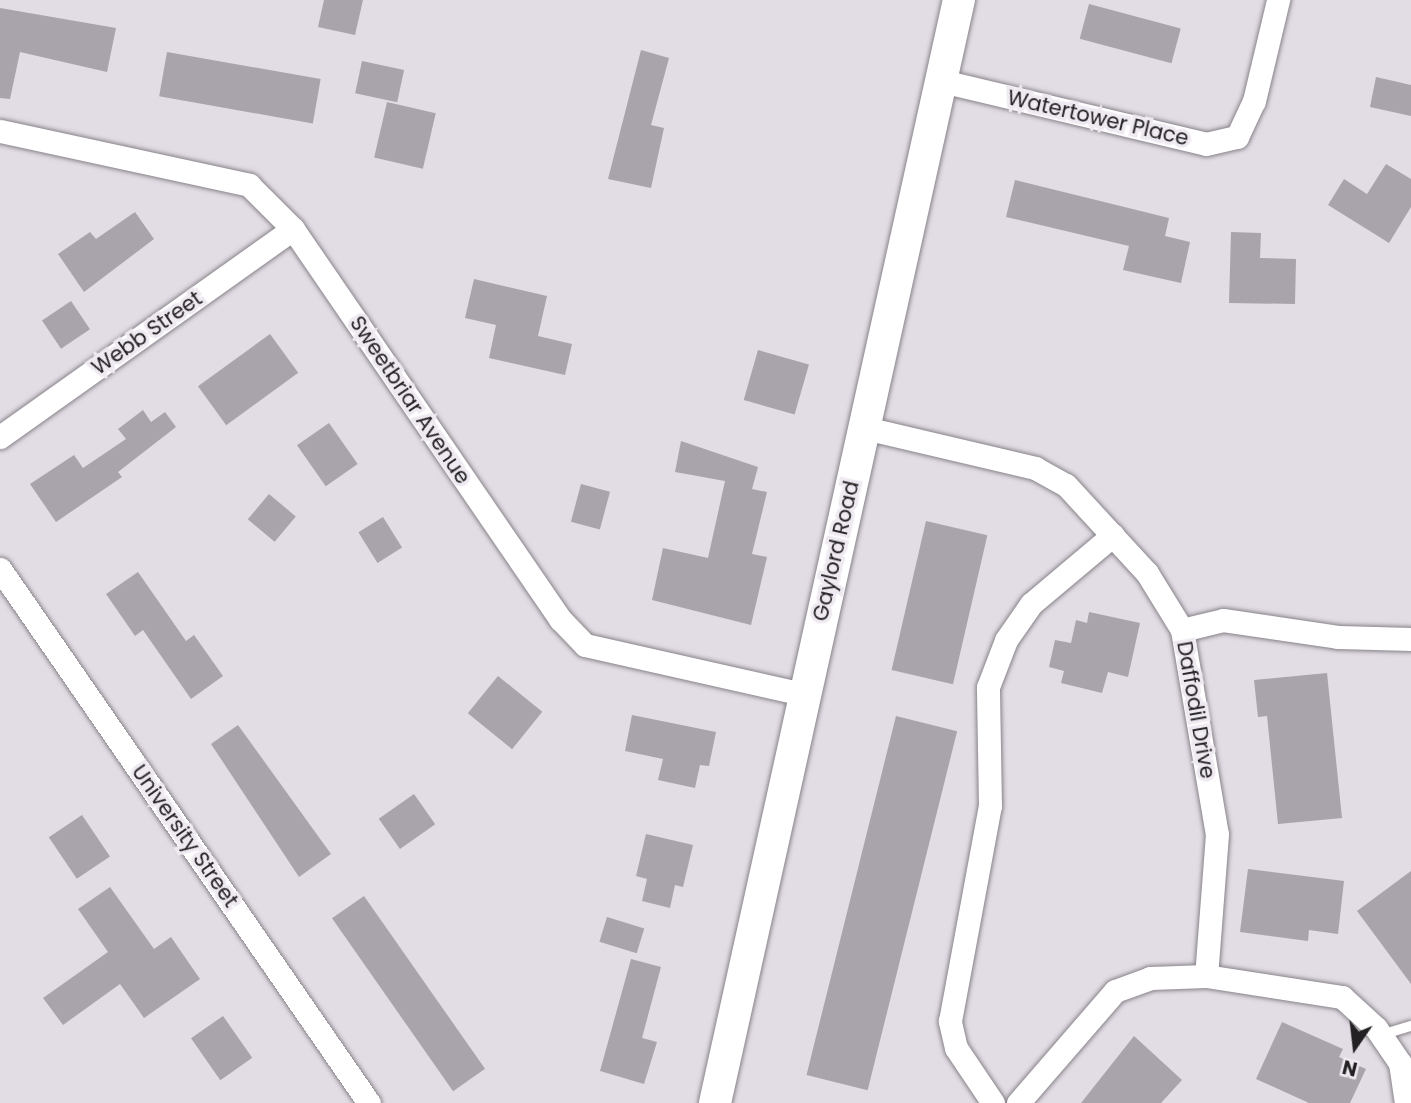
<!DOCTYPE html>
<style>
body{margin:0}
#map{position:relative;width:1411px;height:1103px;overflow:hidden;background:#e2dce4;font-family:Poppins,sans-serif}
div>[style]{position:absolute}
.building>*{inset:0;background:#a9a4ab;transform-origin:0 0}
.roads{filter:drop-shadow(0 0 2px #88838a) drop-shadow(0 0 2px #88838a)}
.lane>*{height:10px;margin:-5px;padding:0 5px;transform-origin:5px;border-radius:5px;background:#fff}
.street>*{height:23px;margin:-11.5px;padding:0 11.5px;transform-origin:11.5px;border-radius:11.5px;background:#fff}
.secondary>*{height:32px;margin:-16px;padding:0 16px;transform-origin:16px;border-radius:16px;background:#fff}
span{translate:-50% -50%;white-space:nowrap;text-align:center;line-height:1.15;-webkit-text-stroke:7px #efeaf1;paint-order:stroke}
.street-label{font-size:21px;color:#232123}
.north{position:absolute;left:1320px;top:1012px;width:70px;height:70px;-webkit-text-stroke:5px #efeaf1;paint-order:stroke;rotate:194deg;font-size:19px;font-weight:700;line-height:28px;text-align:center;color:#232123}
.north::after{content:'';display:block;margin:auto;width:24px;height:32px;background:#232123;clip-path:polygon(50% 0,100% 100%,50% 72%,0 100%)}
</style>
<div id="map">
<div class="building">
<i style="clip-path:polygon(324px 0,363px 0,355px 35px,318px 27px)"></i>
<i style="left:1089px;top:4px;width:95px;height:36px;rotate:15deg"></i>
<i style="clip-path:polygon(0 8px,116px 28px,107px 72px,20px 52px,10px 99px,0 98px)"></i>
<i style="clip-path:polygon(641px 50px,669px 58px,651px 125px,664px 128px,651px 188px,608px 179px)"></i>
<i style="left:167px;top:52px;width:156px;height:45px;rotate:10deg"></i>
<i style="left:362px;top:61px;width:43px;height:33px;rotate:12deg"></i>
<i style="clip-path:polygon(1376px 77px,1411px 85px,1411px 116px,1370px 107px)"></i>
<i style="left:387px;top:102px;width:50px;height:57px;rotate:13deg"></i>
<i style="clip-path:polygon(1386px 164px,1411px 179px,1411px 207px,1389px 243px,1328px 205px,1344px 179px,1367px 194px)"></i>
<i style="clip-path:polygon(1015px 180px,1169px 218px,1165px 236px,1190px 242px,1181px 283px,1123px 270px,1129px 246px,1006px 217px)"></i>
<i style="clip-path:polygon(135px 212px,154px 239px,84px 292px,58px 254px,90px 232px,96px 239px)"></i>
<i style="clip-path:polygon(1231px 232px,1261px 233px,1260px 258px,1296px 259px,1295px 304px,1229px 303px)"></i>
<i style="clip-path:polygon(474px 279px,547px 296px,538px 336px,572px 344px,565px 375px,489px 358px,496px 325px,465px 318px)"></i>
<i style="left:71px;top:301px;width:34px;height:35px;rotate:56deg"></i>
<i style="left:270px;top:334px;width:48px;height:89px;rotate:54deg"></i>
<i style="left:758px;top:350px;width:53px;height:52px;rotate:16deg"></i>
<i style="clip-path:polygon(143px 410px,151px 422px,165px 412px,176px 427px,118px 472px,122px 477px,56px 522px,30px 484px,74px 455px,83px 468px,126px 439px,118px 429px)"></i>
<i style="left:329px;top:423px;width:50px;height:39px;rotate:55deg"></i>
<i style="clip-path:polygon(681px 441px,758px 467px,752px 489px,767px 492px,752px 554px,767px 557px,751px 625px,652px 600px,663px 548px,708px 558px,725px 481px,675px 472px)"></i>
<i style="left:581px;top:484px;width:30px;height:39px;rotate:15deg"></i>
<i style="left:269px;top:494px;width:35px;height:33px;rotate:40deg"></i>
<i style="left:383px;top:517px;width:36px;height:29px;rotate:58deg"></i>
<i style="left:926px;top:521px;width:63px;height:153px;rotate:13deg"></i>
<i style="clip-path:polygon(138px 572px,186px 641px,194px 635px,223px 676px,191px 699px,143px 630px,135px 636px,106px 594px)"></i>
<i style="clip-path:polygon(1089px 612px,1140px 623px,1128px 677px,1108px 672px,1102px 693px,1061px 683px,1064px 671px,1049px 667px,1055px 640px,1071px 643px,1076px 620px,1087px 623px)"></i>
<i style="clip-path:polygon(1327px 673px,1342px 818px,1278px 824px,1267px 716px,1258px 717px,1254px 680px)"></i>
<i style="left:498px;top:676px;width:57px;height:48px;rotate:39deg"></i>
<i style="clip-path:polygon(632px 715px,716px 732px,709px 766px,700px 765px,695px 788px,658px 780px,663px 759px,625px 751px)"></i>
<i style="left:896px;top:716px;width:63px;height:370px;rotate:14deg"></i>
<i style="clip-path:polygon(238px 725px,331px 854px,299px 877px,211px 744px)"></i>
<i style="left:414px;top:794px;width:37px;height:43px;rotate:55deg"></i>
<i style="left:82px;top:815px;width:50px;height:40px;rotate:56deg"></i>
<i style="clip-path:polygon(646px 834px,693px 845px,683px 887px,675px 885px,670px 908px,642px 901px,647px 879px,636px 876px)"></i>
<i style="clip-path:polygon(1248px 869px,1344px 881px,1338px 934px,1309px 930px,1308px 941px,1240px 932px)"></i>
<i style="clip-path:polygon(1411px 871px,1411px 984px,1357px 911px)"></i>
<i style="clip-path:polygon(110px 887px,154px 949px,171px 937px,200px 979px,144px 1018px,120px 984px,63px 1025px,43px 998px,108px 952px,78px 909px)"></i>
<i style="left:364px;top:896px;width:211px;height:39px;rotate:55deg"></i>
<i style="left:607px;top:917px;width:39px;height:26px;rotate:17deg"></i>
<i style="clip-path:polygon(631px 959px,661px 967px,642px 1038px,657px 1042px,644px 1084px,600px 1071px)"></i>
<i style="left:223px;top:1016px;width:51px;height:39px;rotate:55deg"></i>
<i style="clip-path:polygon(1282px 1022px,1343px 1049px,1339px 1057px,1366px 1069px,1350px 1103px,1309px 1103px,1256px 1079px)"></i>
<i style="clip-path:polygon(1134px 1036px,1182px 1080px,1161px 1103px,1081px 1103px)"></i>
</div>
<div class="roads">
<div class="lane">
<i style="left:1381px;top:1035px;width:31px;rotate:-17deg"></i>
</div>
<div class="street">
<i style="left:942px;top:81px;width:271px;rotate:13.4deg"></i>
<i style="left:1206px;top:144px;width:32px;rotate:-13deg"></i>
<i style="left:1237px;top:137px;width:40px;rotate:-65deg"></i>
<i style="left:1254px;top:101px;width:104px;rotate:-76.6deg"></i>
<i style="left:0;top:131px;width:255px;rotate:12.2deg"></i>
<i style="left:249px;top:185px;width:62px;rotate:45deg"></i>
<i style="left:293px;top:229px;width:473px;rotate:55.6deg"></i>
<i style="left:560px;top:619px;width:36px;rotate:46deg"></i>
<i style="left:585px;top:645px;width:222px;rotate:12.7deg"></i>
<i style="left:865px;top:428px;width:175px;rotate:13.2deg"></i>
<i style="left:1035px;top:468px;width:35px;rotate:29deg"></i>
<i style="left:1066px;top:485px;width:120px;rotate:47.4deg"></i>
<i style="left:1147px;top:573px;width:67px;rotate:58.4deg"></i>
<i style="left:1182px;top:630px;width:207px;rotate:80.3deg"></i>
<i style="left:1217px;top:834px;width:142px;rotate:94.4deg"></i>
<i style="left:0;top:437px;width:359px;rotate:-35.4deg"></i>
<i style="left:0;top:569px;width:649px;rotate:55.36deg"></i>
<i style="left:1182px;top:630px;width:42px;rotate:-13.7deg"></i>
<i style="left:1223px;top:620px;width:116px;rotate:8.4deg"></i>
<i style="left:1338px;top:637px;width:73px;rotate:1.6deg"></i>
<i style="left:993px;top:1103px;width:66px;rotate:-123.9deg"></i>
<i style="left:956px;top:1048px;width:28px;rotate:-103deg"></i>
<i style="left:950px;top:1021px;width:219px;rotate:-79.5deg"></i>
<i style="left:990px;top:806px;width:119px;rotate:-91deg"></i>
<i style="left:988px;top:687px;width:50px;rotate:-69deg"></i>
<i style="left:1006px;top:640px;width:44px;rotate:-55.2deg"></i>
<i style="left:1031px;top:604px;width:107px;rotate:-40.1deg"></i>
<i style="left:1018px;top:1103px;width:148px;rotate:-49.1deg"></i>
<i style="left:1115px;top:991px;width:37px;rotate:-20deg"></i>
<i style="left:1150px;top:978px;width:56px;rotate:-2deg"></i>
<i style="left:1206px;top:976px;width:138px;rotate:8.8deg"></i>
<i style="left:1342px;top:997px;width:46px;rotate:42.4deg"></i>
<i style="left:1376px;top:1028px;width:42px;rotate:55.6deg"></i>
<i style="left:1400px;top:1063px;width:40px;rotate:81.5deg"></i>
</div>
<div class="secondary">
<i style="left:715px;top:1103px;width:1130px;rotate:-77.53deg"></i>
</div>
</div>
<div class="street-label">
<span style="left:1098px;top:118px;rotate:13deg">Watertower Place</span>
<span style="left:147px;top:333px;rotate:-35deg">Webb Street</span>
<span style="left:410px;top:400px;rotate:56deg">Sweetbriar Avenue</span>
<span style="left:836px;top:551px;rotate:-77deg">Gaylord Road</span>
<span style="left:1196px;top:710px;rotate:80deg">Daffodil Drive</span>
<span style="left:185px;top:836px;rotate:55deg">University Street</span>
</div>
<div class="north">N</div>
</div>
